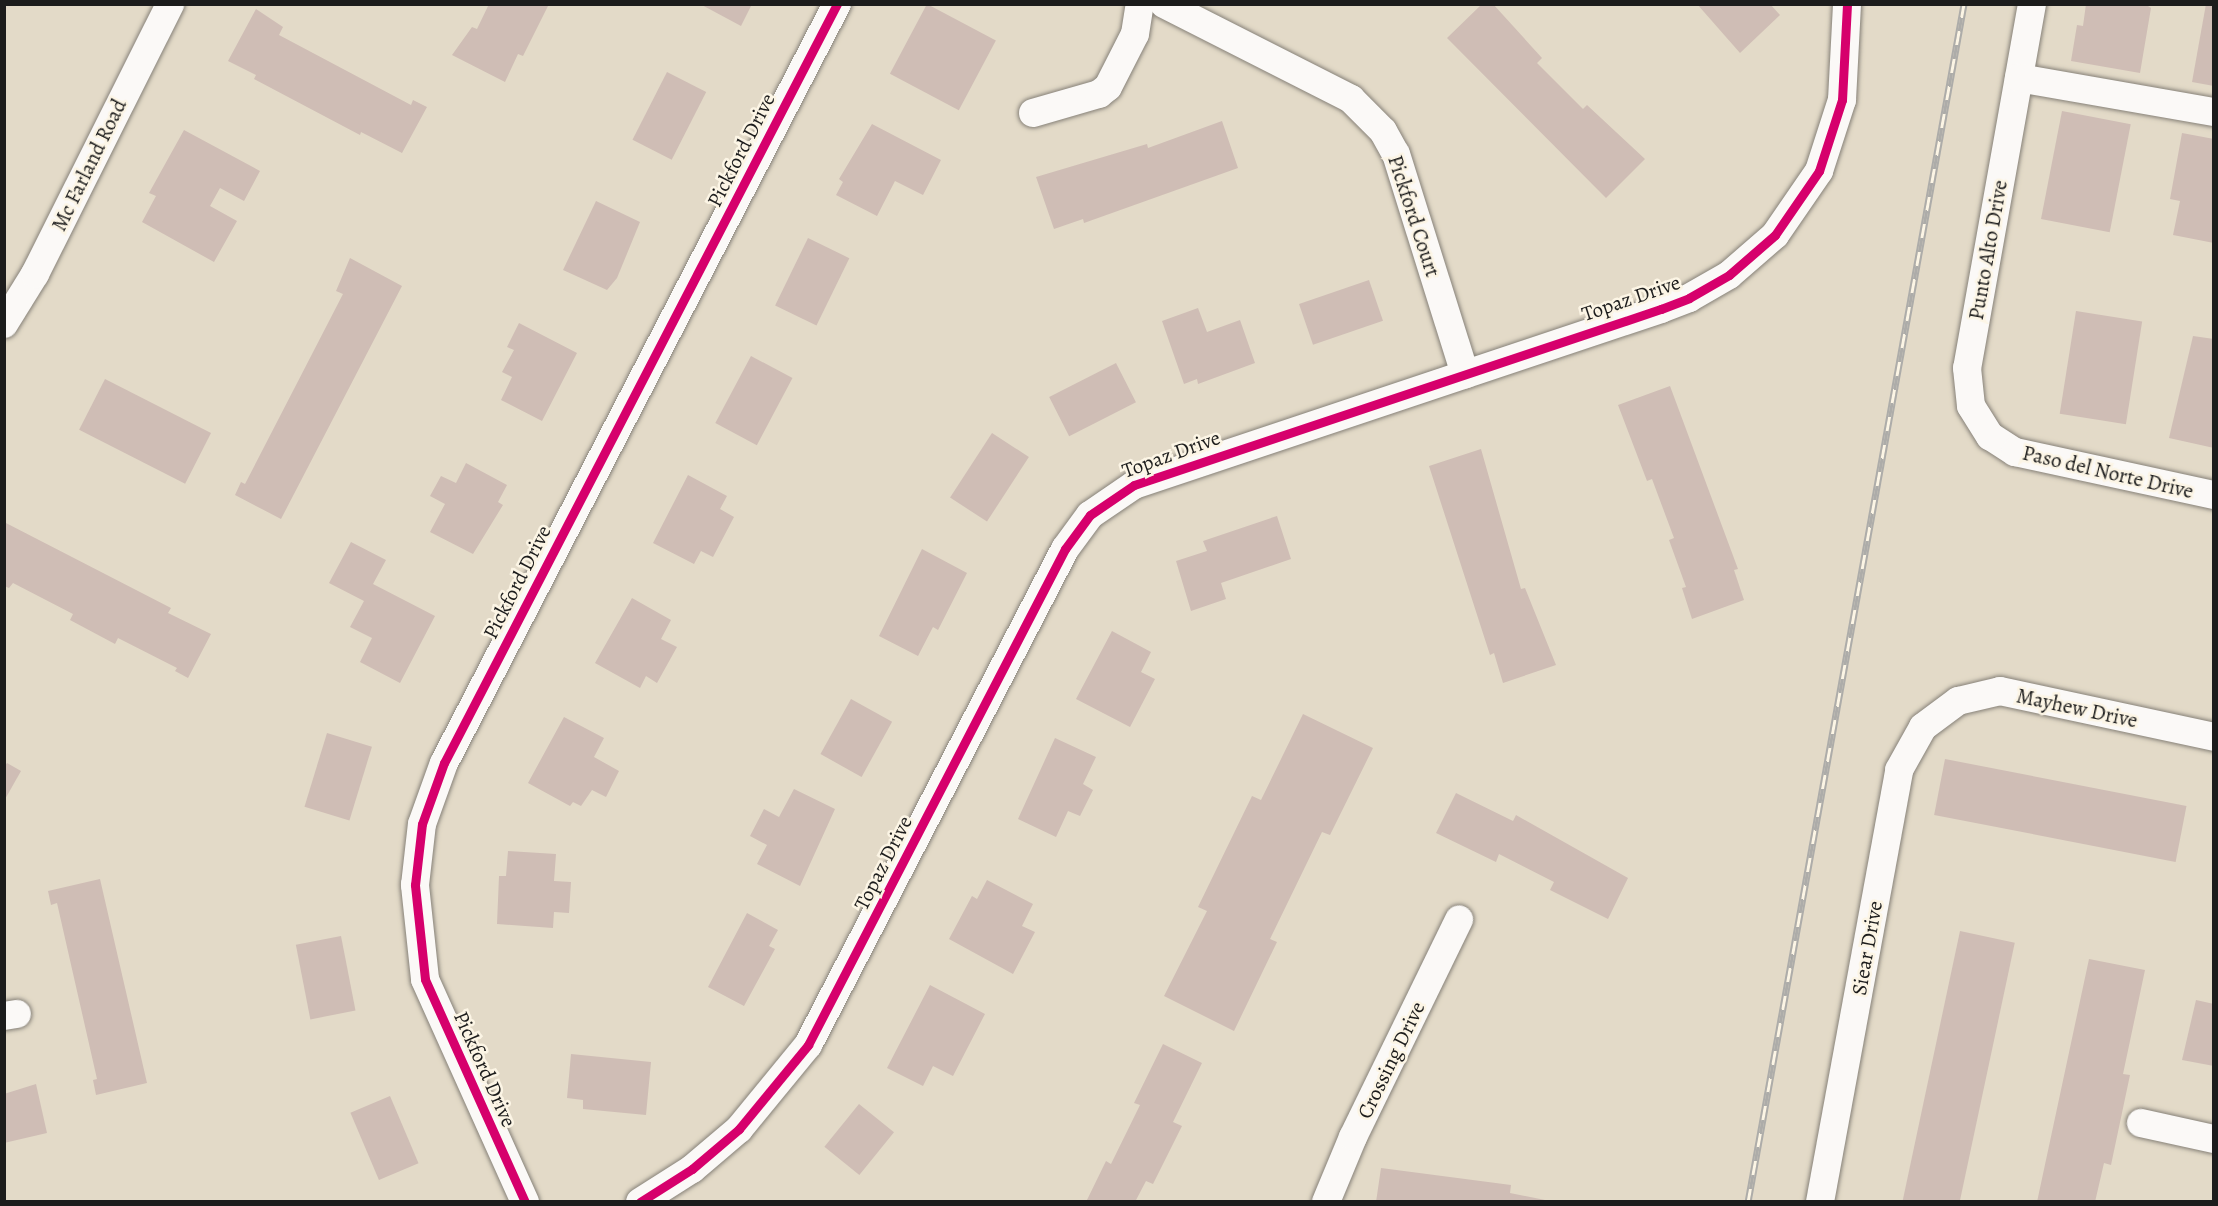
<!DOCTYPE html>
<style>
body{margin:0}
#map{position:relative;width:2218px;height:1206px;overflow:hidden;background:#e3dac8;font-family:Alegreya,serif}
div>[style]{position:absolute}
.building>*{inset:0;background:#cfbdb5;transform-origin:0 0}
.roads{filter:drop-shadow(0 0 2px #868178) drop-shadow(0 0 2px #868178)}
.minor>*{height:28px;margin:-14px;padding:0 14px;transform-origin:14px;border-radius:14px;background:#fbf9f7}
.rail>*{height:7px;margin-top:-3.5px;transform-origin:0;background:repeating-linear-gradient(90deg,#fcf5e5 0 14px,#adaca9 0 28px);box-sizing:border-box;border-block:2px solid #adaca9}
.cycleway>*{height:9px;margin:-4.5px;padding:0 4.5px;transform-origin:4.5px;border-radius:4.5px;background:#d6006c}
span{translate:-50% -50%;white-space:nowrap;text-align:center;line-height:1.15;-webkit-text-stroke:5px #fcf5e5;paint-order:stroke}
.street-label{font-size:21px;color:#1c1c1c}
.frame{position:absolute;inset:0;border:6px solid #1c1c1c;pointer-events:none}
</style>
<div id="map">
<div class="building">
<i style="clip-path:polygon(489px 4px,549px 4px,523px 56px,518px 54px,505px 82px,452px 55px,472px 27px,477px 29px)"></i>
<i style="clip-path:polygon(700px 4px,752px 4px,741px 26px)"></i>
<i style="left:927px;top:4px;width:78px;height:79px;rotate:28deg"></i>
<i style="clip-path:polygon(1482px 4px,1493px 4px,1542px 58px,1537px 63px,1583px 109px,1587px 105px,1645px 159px,1606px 198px,1447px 38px)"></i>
<i style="clip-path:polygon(1697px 4px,1770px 4px,1780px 15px,1740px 53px)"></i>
<i style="clip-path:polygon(2086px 4px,2145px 4px,2151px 8px,2140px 73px,2071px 61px,2077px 25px,2083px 26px)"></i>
<i style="clip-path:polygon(2206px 4px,2214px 4px,2214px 86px,2192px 82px)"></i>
<i style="clip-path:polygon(256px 9px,283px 27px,279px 35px,411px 105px,413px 100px,427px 107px,402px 153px,361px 132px,360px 135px,254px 79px,256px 75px,228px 61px)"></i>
<i style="left:667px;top:72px;width:44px;height:76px;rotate:27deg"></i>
<i style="left:2062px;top:111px;width:70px;height:110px;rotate:11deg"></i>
<i style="clip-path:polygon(1222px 121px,1238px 168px,1084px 223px,1083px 219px,1054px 229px,1036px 177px,1147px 144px,1148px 148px)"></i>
<i style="clip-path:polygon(872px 124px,941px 160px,923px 195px,895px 181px,877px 216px,836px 195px,843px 182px,839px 179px)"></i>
<i style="clip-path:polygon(184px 130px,260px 171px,244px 201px,220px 188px,210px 206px,237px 221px,214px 262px,142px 222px,156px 196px,149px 193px)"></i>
<i style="clip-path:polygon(2182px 133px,2214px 139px,2214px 243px,2173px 235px,2180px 201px,2170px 199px)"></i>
<i style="clip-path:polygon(596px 201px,640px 222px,617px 278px,607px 290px,563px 270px)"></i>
<i style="left:808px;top:238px;width:46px;height:75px;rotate:26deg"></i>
<i style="clip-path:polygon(350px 258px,402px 286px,281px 519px,235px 495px,241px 482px,245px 484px,343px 294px,336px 291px)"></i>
<i style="left:1369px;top:280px;width:43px;height:74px;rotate:71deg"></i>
<i style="clip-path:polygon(1198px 308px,1207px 332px,1240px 320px,1255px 363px,1198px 384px,1197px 379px,1184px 384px,1162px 321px)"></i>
<i style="left:2076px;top:311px;width:67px;height:104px;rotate:9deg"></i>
<i style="clip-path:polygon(519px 323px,577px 353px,542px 421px,501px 400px,512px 377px,502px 372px,514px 350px,507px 347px)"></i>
<i style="clip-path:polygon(2193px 336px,2214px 339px,2214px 448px,2169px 438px)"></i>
<i style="left:751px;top:356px;width:47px;height:76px;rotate:28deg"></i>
<i style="left:1116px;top:363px;width:44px;height:75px;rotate:63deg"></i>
<i style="left:105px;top:379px;width:119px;height:57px;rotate:27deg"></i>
<i style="clip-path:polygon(1670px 386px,1738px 569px,1734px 570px,1744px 600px,1692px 619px,1682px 588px,1686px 587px,1669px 540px,1674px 538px,1652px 479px,1647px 481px,1618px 405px)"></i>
<i style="left:992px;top:433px;width:44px;height:77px;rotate:33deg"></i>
<i style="clip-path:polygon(1481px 449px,1521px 589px,1525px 588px,1556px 665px,1503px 683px,1494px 653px,1490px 655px,1429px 466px)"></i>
<i style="clip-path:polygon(466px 463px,507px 485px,498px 502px,503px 505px,473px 554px,430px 532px,445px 504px,430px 496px,441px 476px,456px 483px)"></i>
<i style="clip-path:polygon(688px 475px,727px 496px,720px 509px,734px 517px,713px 557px,701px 551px,694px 564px,653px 543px)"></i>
<i style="clip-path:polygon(1277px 516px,1291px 559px,1221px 583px,1226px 599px,1191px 611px,1176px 561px,1207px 551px,1203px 541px)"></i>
<i style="clip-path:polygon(4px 522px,171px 608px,168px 613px,211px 634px,188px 678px,175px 671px,177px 668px,118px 638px,115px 644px,70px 620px,73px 614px,13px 583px,9px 588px,4px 586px)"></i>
<i style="clip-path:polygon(351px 542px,386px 560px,373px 584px,435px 616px,400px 683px,360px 662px,372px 638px,350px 627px,364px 601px,329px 583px)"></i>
<i style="clip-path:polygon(922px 549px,967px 573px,938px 630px,933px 627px,918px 656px,879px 636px)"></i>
<i style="clip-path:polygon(632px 598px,671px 620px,661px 639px,677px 647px,657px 683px,646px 676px,640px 688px,595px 663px)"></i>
<i style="clip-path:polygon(1112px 631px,1151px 652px,1141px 672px,1155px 679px,1130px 727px,1076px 699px)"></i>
<i style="left:851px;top:699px;width:47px;height:63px;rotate:29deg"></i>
<i style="clip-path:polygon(1303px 714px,1373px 748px,1330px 835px,1322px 832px,1270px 939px,1277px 942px,1234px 1031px,1164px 996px,1207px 911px,1198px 907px,1252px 796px,1261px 800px)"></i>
<i style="clip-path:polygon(564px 717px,604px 738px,594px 757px,619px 771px,606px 797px,592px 790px,581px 806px,573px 802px,570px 806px,528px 783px)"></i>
<i style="left:327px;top:733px;width:47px;height:77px;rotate:17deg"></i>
<i style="clip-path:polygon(1055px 738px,1096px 757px,1083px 784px,1093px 790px,1080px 816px,1068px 811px,1056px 837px,1018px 819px)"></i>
<i style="left:1945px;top:759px;width:246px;height:57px;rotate:11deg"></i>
<i style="clip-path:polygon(7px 763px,21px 771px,4px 801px,4px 767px)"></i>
<i style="clip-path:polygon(794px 789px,835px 809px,800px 886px,757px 864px,767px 845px,750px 836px,764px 809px,779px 817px)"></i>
<i style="clip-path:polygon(1456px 793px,1513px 821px,1516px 815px,1628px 878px,1608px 919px,1550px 890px,1554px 882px,1499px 854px,1496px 862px,1436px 833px)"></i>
<i style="clip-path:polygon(508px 851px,556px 854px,554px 881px,571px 882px,569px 913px,554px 912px,553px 928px,497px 924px,499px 876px,506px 876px)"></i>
<i style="clip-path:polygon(100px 879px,147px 1083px,96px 1095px,93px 1080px,97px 1079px,57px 903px,51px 905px,48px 891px)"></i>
<i style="clip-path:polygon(987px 880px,1033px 904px,1022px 926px,1035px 932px,1013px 974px,949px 939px,972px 896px,977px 899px)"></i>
<i style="clip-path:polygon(747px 913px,778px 930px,769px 946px,775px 949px,744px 1006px,708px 987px)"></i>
<i style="left:1960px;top:931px;width:56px;height:277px;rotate:12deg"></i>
<i style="left:341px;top:936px;width:76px;height:46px;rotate:79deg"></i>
<i style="clip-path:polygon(2089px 959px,2145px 970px,2123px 1074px,2130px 1075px,2111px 1165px,2104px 1163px,2095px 1202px,2037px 1202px)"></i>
<i style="clip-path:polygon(930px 985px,985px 1014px,953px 1076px,933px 1066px,923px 1086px,887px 1068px)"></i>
<i style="clip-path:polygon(2196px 1000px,2214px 1004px,2214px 1066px,2182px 1060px)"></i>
<i style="clip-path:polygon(1163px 1044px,1202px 1063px,1173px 1122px,1182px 1126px,1153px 1184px,1146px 1181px,1135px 1202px,1086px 1202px,1106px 1161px,1111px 1164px,1140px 1105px,1134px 1103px)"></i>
<i style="clip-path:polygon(571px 1054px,651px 1062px,646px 1115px,583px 1109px,583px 1100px,567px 1098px)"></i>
<i style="clip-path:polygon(36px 1084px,47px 1133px,4px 1143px,4px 1094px)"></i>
<i style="left:390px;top:1096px;width:73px;height:43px;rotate:67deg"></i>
<i style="left:859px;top:1104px;width:45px;height:55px;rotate:39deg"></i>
<i style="clip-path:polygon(1381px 1168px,1511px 1185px,1510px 1193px,1555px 1202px,1376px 1202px)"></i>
</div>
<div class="roads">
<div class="minor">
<i style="left:1164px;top:4px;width:210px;rotate:26.9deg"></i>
<i style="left:1351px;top:99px;width:45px;rotate:45deg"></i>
<i style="left:1383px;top:131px;width:26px;rotate:61deg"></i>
<i style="left:1396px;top:154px;width:231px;rotate:72.6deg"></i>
<i style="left:2032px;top:4px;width:370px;rotate:100.1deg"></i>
<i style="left:1967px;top:368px;width:38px;rotate:84deg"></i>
<i style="left:1971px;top:406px;width:36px;rotate:58deg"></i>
<i style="left:1990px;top:436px;width:30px;rotate:33deg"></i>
<i style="left:2015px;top:452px;width:204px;rotate:12.2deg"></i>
<i style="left:2019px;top:78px;width:198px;rotate:9.9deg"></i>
<i style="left:1033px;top:113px;width:69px;rotate:-16.1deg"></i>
<i style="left:1099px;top:94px;width:11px;rotate:-38deg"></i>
<i style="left:1108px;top:87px;width:59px;rotate:-63deg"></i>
<i style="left:1135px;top:34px;width:30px;rotate:-81deg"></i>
<i style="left:4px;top:324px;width:59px;rotate:-58.2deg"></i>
<i style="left:35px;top:274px;width:302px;rotate:-63.4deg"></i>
<i style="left:4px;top:1016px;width:13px;rotate:-9deg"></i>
<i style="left:2141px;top:1123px;width:75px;rotate:12.4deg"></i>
<i style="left:525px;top:1202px;width:244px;rotate:-114.2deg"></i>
<i style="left:425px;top:979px;width:95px;rotate:-96.1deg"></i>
<i style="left:415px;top:885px;width:61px;rotate:-83.5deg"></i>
<i style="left:422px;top:824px;width:65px;rotate:-70.2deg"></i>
<i style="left:444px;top:763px;width:855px;rotate:-62.63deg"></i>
<i style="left:640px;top:1202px;width:62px;rotate:-32.4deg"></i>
<i style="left:692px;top:1169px;width:62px;rotate:-40.4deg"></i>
<i style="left:739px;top:1129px;width:109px;rotate:-50.6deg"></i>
<i style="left:808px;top:1045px;width:559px;rotate:-62.61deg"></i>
<i style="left:1065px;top:549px;width:42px;rotate:-53.7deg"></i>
<i style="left:1090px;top:515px;width:53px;rotate:-34.3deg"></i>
<i style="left:1134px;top:485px;width:556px;rotate:-18.47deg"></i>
<i style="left:1661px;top:309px;width:30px;rotate:-21deg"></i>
<i style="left:1689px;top:298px;width:46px;rotate:-29.9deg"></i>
<i style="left:1729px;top:275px;width:61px;rotate:-41deg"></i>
<i style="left:1775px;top:235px;width:78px;rotate:-55.5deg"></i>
<i style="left:1819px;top:171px;width:75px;rotate:-72.1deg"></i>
<i style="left:1842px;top:100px;width:96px;rotate:-87deg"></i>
<i style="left:1326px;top:1202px;width:70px;rotate:-67.4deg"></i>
<i style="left:1353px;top:1137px;width:242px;rotate:-64deg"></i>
<i style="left:1820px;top:1202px;width:439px;rotate:-79.6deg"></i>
<i style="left:1899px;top:770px;width:49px;rotate:-60.8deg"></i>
<i style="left:1923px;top:727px;width:44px;rotate:-36.6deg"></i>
<i style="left:1958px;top:701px;width:43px;rotate:-13.4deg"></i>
<i style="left:2000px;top:691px;width:219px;rotate:12.1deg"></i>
</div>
</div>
<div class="rail">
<i style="left:1748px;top:1202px;width:1217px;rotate:-79.78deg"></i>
</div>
<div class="cycleway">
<i style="left:525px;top:1202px;width:244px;rotate:-114.2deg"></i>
<i style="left:425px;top:979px;width:95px;rotate:-96.1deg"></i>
<i style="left:415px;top:885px;width:61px;rotate:-83.5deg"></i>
<i style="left:422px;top:824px;width:65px;rotate:-70.2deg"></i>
<i style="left:444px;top:763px;width:855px;rotate:-62.63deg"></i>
<i style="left:640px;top:1202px;width:62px;rotate:-32.4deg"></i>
<i style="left:692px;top:1169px;width:62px;rotate:-40.4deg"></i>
<i style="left:739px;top:1129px;width:109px;rotate:-50.6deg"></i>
<i style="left:808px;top:1045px;width:559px;rotate:-62.61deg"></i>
<i style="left:1065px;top:549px;width:42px;rotate:-53.7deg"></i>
<i style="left:1090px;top:515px;width:53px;rotate:-34.3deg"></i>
<i style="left:1134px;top:485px;width:556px;rotate:-18.47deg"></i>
<i style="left:1661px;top:309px;width:30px;rotate:-21deg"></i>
<i style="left:1689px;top:298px;width:46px;rotate:-29.9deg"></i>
<i style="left:1729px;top:275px;width:61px;rotate:-41deg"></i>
<i style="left:1775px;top:235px;width:78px;rotate:-55.5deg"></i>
<i style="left:1819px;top:171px;width:75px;rotate:-72.1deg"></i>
<i style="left:1842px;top:100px;width:96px;rotate:-87deg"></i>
</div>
<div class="street-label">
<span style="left:741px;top:150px;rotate:-63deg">Pickford Drive</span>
<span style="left:89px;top:165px;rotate:-64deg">Mc Farland Road</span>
<span style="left:1414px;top:216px;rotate:72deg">Pickford Court</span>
<span style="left:1988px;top:250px;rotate:-80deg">Punto Alto Drive</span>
<span style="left:1631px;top:298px;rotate:-19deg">Topaz Drive</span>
<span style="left:1171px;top:454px;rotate:-20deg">Topaz Drive</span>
<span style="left:2108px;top:472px;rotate:13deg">Paso del Norte Drive</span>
<span style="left:517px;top:582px;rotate:-63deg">Pickford Drive</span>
<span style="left:2077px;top:708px;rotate:12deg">Mayhew Drive</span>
<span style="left:883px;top:863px;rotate:-63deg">Topaz Drive</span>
<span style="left:1867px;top:948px;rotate:-80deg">Siear Drive</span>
<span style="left:1391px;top:1060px;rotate:-64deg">Crossing Drive</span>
<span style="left:485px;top:1069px;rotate:66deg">Pickford Drive</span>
</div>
<div class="frame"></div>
</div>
